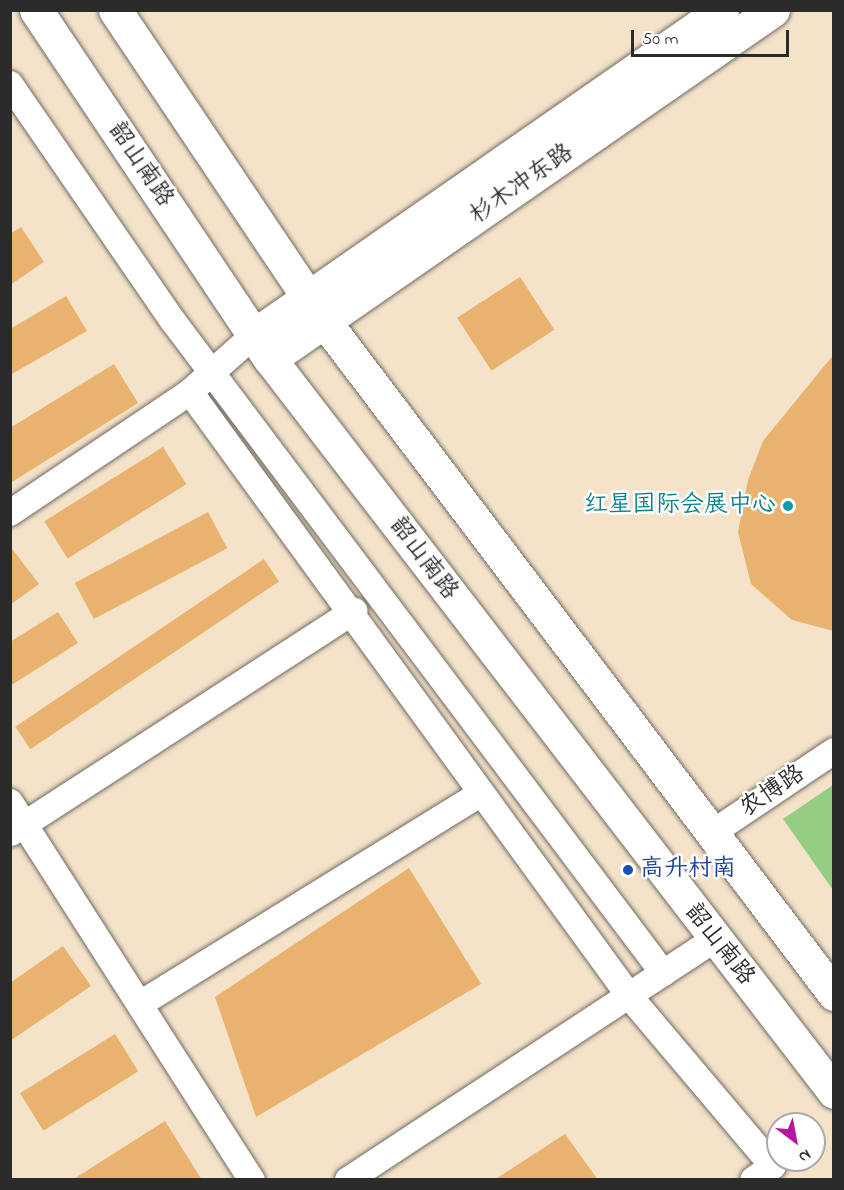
<!DOCTYPE html>
<meta charset="utf-8">
<style>
body{margin:0}
#map{position:relative;width:844px;height:1190px;overflow:hidden;background:#f4e2c9;font-family:"Indie Flower","LXGW WenKai TC",sans-serif}
div>[style]{position:absolute}
.green>*{inset:0;background:#93ce82}
.building>*{inset:0;background:#e9b36f;transform-origin:0 0}
.roads{filter:drop-shadow(0 0 2px #716b62) drop-shadow(0 0 2px #716b62)}
.minor>*{height:26px;margin:-13px;padding:0 13px;transform-origin:13px;border-radius:13px;background:#fff}
.major>*{height:33px;margin:-16.5px;padding:0 16.5px;transform-origin:16.5px;border-radius:16.5px;background:#fff}
.dots>*{width:16px;height:16px;translate:-50% -50%;box-sizing:border-box;border:3px solid #fff;border-radius:50%}
span{translate:-50% -50%;white-space:nowrap;text-align:center;line-height:1.15;-webkit-text-stroke:5px #fff;paint-order:stroke}
.street-label{font-size:24px;color:#2b2b2b}
.culture-label{font-size:24px;color:#0d838f}
.right{translate:-100% -50%;text-align:right}
.transit-label{font-size:24px;color:#164399}
.left{translate:0 -50%;text-align:left}
.frame{position:absolute;inset:0;border:12px solid #2b2b2b;pointer-events:none}
.north{position:absolute;left:766px;top:1112px;width:60px;height:60px;box-sizing:border-box;background:#fff;border:2px solid #aaa;border-radius:50%;rotate:148deg;font-size:16px;font-weight:700;line-height:24px;text-align:center;color:#2b2b2b}
.north::after{content:'';display:block;margin:auto;width:21px;height:27px;background:#b5179e;clip-path:polygon(50% 0,100% 100%,50% 72%,0 100%)}
.scale{position:absolute;left:631px;top:30px;width:158px;height:27px;box-sizing:border-box;border:3px solid #2b2b2b;border-top:0;padding-left:8px;font-size:18px;line-height:21px;white-space:nowrap;color:#2b2b2b;-webkit-text-stroke:4px #fff;paint-order:stroke}
</style>
<div id="map">
<div class="green">
<i style="clip-path:polygon(833px 785px,833px 890px,783px 819px)"></i>
</div>
<div class="building">
<i style="clip-path:polygon(21px 227px,44px 262px,10px 285px,10px 234px)"></i>
<i style="left:520px;top:277px;width:63px;height:75px;rotate:57deg"></i>
<i style="clip-path:polygon(66px 296px,87px 331px,10px 375px,10px 329px)"></i>
<i style="clip-path:polygon(834px 354px,834px 631px,792px 620px,751px 584px,738px 532px,748px 480px,763px 441px)"></i>
<i style="clip-path:polygon(114px 364px,138px 403px,12px 482px,10px 428px)"></i>
<i style="left:163px;top:447px;width:44px;height:140px;rotate:58deg"></i>
<i style="left:208px;top:512px;width:41px;height:151px;rotate:62deg"></i>
<i style="clip-path:polygon(10px 546px,39px 584px,10px 605px)"></i>
<i style="left:264px;top:559px;width:27px;height:300px;rotate:56deg"></i>
<i style="clip-path:polygon(58px 612px,78px 643px,10px 686px,10px 642px)"></i>
<i style="clip-path:polygon(409px 868px,481px 984px,256px 1117px,215px 997px)"></i>
<i style="clip-path:polygon(63px 946px,91px 986px,10px 1041px,10px 983px)"></i>
<i style="left:115px;top:1034px;width:44px;height:112px;rotate:58deg"></i>
<i style="clip-path:polygon(165px 1121px,202px 1180px,72px 1180px)"></i>
<i style="clip-path:polygon(565px 1134px,598px 1180px,494px 1180px)"></i>
</div>
<div class="roads">
<div class="minor">
<i style="left:10px;top:84px;width:288px;rotate:55.5deg"></i>
<i style="left:173px;top:321px;width:816px;rotate:53.07deg"></i>
<i style="left:190px;top:392px;width:748px;rotate:53.97deg"></i>
<i style="left:630px;top:997px;width:221px;rotate:49.8deg"></i>
<i style="left:773px;top:1166px;width:24px;rotate:145deg"></i>
<i style="left:10px;top:513px;width:217px;rotate:-33.9deg"></i>
<i style="left:190px;top:392px;width:86px;rotate:-41.7deg"></i>
<i style="left:10px;top:802px;width:449px;rotate:57.4deg"></i>
<i style="left:11px;top:833px;width:409px;rotate:-32.9deg"></i>
<i style="left:712px;top:833px;width:147px;rotate:-33.9deg"></i>
<i style="left:140px;top:1004px;width:398px;rotate:-31.7deg"></i>
<i style="left:348px;top:1180px;width:438px;rotate:-33.3deg"></i>
</div>
<div class="major">
<i style="left:36px;top:10px;width:420px;rotate:56.2deg"></i>
<i style="left:270px;top:359px;width:925px;rotate:52.42deg"></i>
<i style="left:115px;top:10px;width:376px;rotate:56.1deg"></i>
<i style="left:325px;top:322px;width:843px;rotate:52.86deg"></i>
<i style="left:254px;top:335px;width:570px;rotate:-34.78deg"></i>
<i style="left:270px;top:359px;width:612px;rotate:-34.75deg"></i>
</div>
</div>
<div class="dots">
<i style="left:788px;top:506px;background:#0f9aa8"></i>
<i style="left:628px;top:870px;background:#1a4fb4"></i>
</div>
<div class="street-label">
<span style="left:140px;top:165px;rotate:56deg">韶山南路</span>
<span style="left:522px;top:185px;rotate:-35deg">杉木冲东路</span>
<span style="left:423px;top:559px;rotate:53deg">韶山南路</span>
<span style="left:773px;top:792px;rotate:-34deg">农博路</span>
<span style="left:719px;top:945px;rotate:52deg">韶山南路</span>
</div>
<div class="culture-label">
<span class="right" style="left:776px;top:506px">红星国际会展中心</span>
</div>
<div class="transit-label">
<span class="left" style="left:640px;top:870px">高升村南</span>
</div>
<div class="frame"></div>
<div class="north">N</div>
<div class="scale">50 m</div>
</div>
